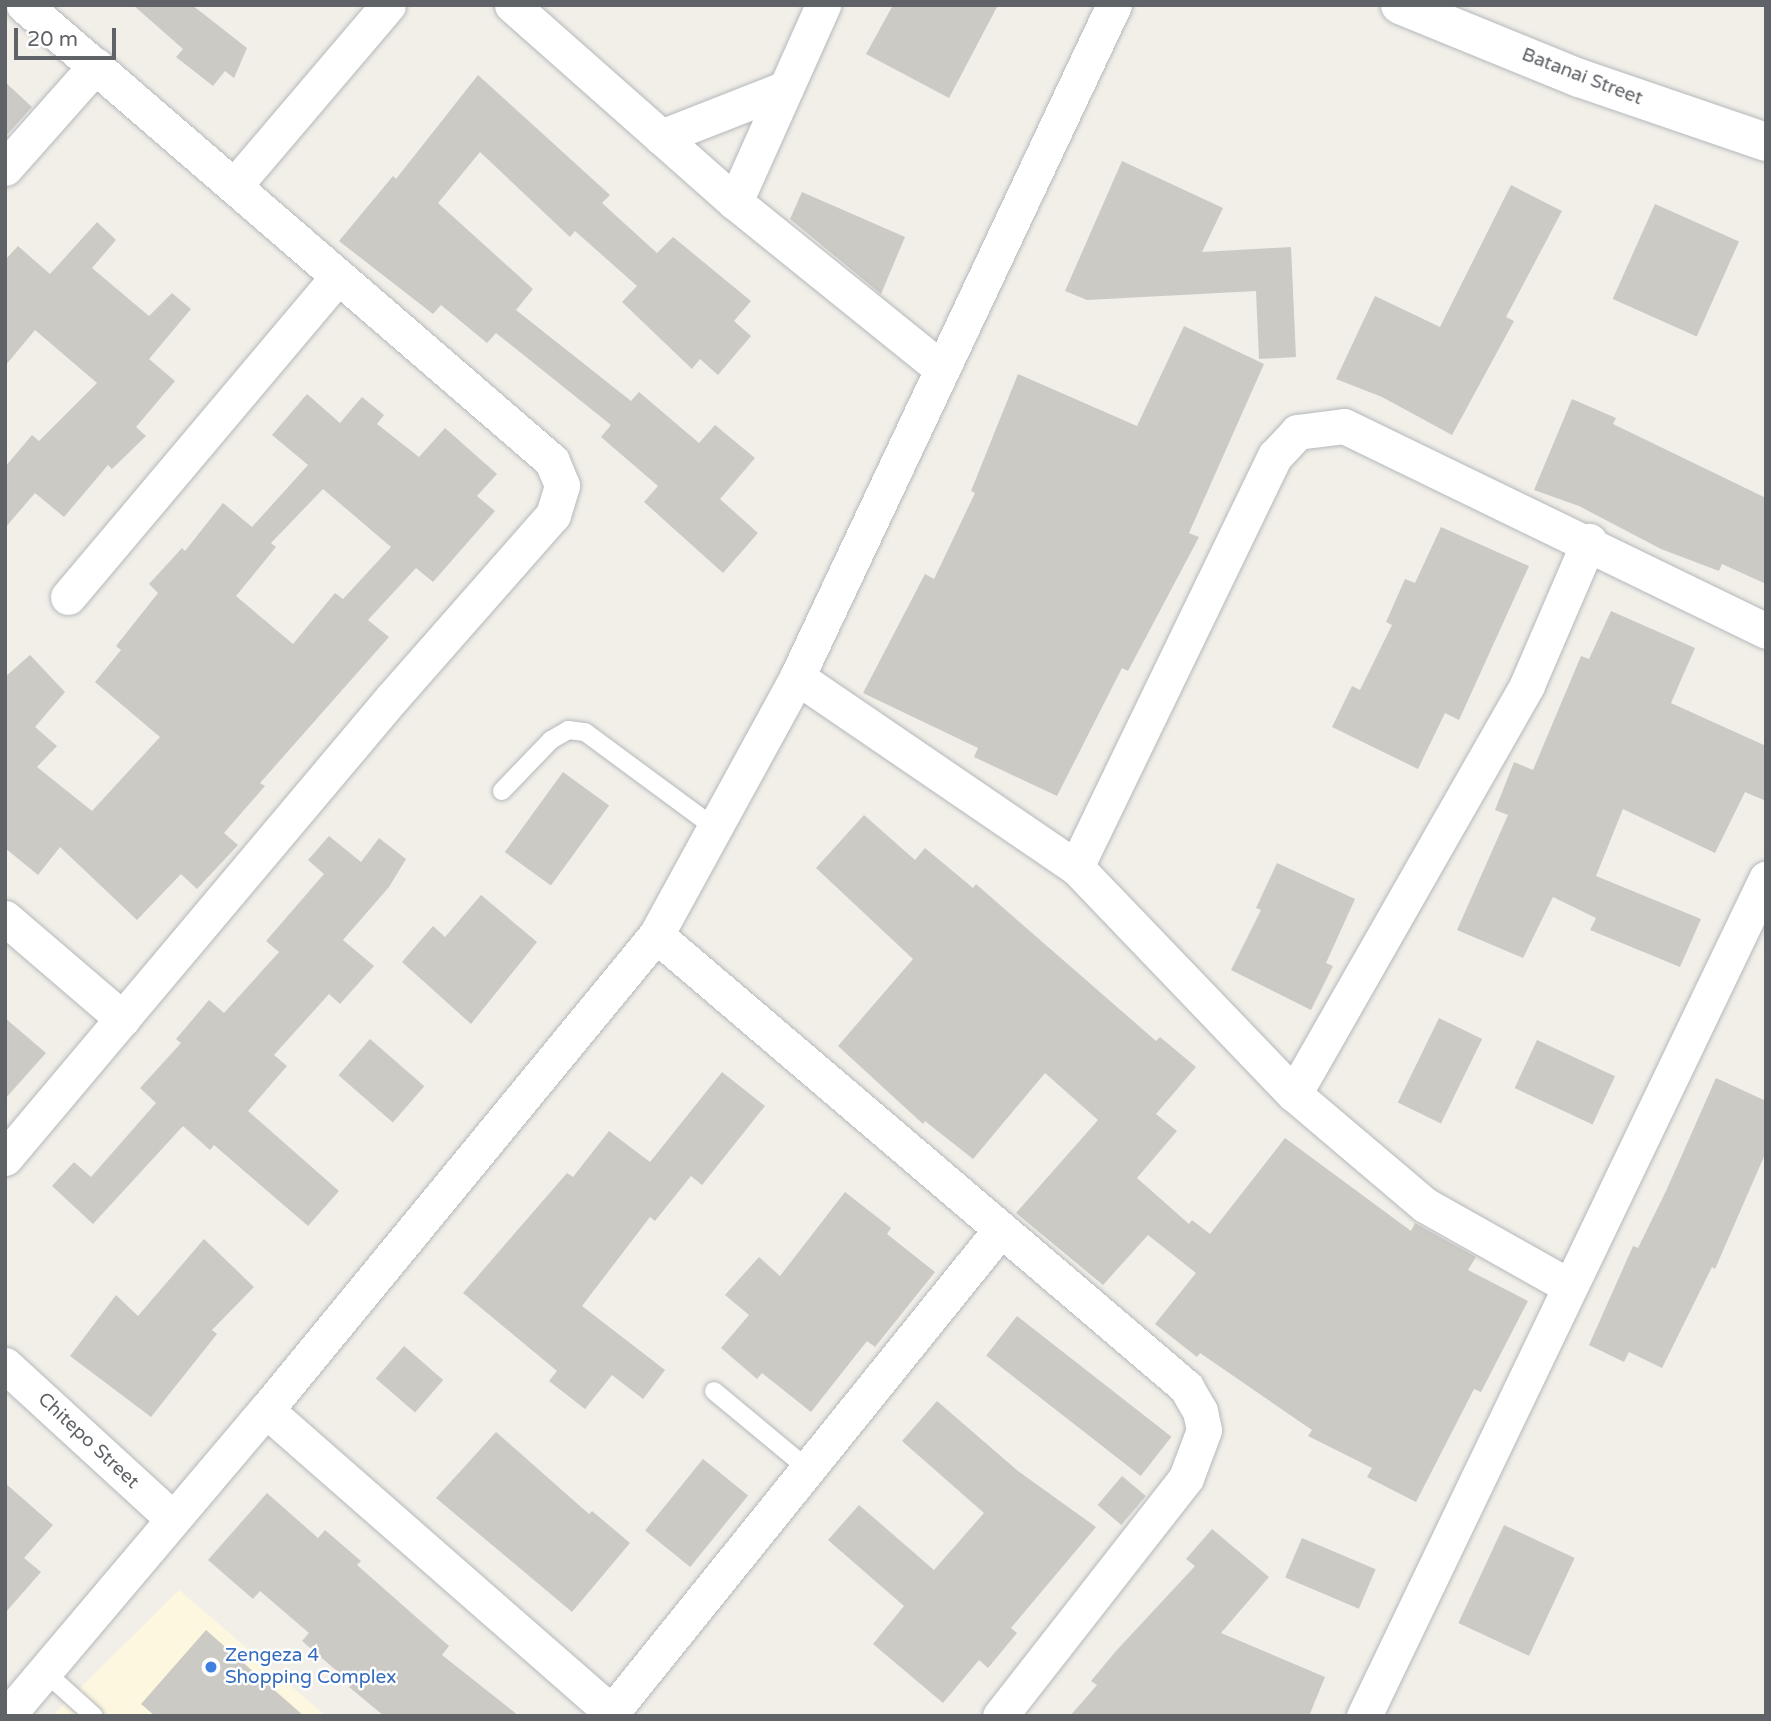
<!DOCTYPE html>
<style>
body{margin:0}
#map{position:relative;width:1771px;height:1721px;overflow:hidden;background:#f1efe8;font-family:"Varela Round",sans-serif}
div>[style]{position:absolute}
.commercial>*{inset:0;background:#fef7e0}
.building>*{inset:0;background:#cccac5;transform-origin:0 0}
.roads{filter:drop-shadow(0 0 2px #b5b8bc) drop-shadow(0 0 2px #b5b8bc)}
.service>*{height:18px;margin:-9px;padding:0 9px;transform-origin:9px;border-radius:9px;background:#fff}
.minor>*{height:35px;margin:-17.5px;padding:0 17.5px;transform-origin:17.5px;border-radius:17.5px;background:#fff}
.tertiary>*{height:38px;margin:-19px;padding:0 19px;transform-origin:19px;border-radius:19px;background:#fff}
.dots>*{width:19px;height:19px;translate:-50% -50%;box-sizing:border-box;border:4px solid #fff;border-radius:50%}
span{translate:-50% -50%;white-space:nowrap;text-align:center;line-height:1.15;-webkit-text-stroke:5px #fff;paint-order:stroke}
.street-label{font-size:19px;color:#5f6368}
.shop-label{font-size:19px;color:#366cbe}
.left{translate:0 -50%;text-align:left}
.frame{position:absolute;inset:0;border:7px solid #5f6368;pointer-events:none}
.scale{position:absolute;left:14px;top:28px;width:102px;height:32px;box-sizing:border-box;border:4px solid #5f6368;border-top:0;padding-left:9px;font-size:21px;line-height:24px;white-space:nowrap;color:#5f6368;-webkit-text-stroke:5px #fff;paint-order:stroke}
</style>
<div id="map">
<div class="commercial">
<i style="clip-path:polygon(179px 1590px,326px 1716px,52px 1716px)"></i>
</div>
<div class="building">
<i style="clip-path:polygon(133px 5px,192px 5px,247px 48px,234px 78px,225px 71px,213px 86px,176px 57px,183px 49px)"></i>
<i style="clip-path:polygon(893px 5px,998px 5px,949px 98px,866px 54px)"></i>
<i style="clip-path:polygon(478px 75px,610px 195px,602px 203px,657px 253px,673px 237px,751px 301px,734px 321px,751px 336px,718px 375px,700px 359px,692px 369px,622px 302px,637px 286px,575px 231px,570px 237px,480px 152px,438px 203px,533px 289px,516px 310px,631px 401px,639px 392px,699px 443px,715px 425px,755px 458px,720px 499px,758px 533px,723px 573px,644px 502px,658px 486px,601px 437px,611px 425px,496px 333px,487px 343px,441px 305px,433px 314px,339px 241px,393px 176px,396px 179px)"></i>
<i style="clip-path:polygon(5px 82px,32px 107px,5px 137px)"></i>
<i style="clip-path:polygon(1122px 161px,1223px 208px,1202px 252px,1291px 247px,1296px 357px,1259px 359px,1256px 291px,1087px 300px,1065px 291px)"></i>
<i style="clip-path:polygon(1511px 185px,1562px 211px,1506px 317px,1514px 321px,1452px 435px,1382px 397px,1336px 379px,1375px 296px,1440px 327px)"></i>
<i style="clip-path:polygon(802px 192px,905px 237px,881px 294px,790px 219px)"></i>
<i style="left:1655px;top:204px;width:92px;height:104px;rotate:24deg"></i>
<i style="clip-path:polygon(97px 222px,116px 240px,92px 268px,149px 316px,172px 293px,191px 309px,149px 359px,175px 381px,136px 427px,146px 436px,112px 469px,108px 465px,64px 517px,35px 493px,5px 528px,5px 467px,32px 435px,39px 441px,97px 383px,35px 330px,5px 366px,5px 260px,18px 246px,50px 274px)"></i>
<i style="clip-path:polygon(1184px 326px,1264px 364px,1189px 533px,1199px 537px,1128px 671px,1122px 668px,1057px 796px,974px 757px,978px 748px,863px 693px,925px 574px,934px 579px,975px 493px,971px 491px,1018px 374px,1137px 426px)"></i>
<i style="clip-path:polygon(evenodd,307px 394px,340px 423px,362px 397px,384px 415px,377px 424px,419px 457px,445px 428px,497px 474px,477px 496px,495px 511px,433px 582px,416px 568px,368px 620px,389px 637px,260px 783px,265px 786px,224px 833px,238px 845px,197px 889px,181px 874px,137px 920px,60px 847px,38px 875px,5px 848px,5px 677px,30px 655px,65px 692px,35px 727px,57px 746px,37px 767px,92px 811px,160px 737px,95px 682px,121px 650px,116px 646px,158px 593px,149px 584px,182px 548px,185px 551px,223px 503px,252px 527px,308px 465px,272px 435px,307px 394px,323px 489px,391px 547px,343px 599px,335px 593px,293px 644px,236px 596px,276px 547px,271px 543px,323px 489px)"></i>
<i style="clip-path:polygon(1572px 399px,1616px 418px,1613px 424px,1766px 498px,1766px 584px,1722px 564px,1719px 571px,1661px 549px,1579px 506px,1534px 490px)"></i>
<i style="clip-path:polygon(1441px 527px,1529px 566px,1459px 720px,1445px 713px,1418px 769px,1332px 727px,1352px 686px,1360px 690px,1392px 625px,1386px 622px,1405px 579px,1415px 583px)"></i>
<i style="clip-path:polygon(1611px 611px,1695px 648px,1671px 703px,1766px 746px,1766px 801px,1745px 792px,1715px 853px,1623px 809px,1596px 876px,1701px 919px,1680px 967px,1590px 930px,1596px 918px,1553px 897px,1523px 958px,1457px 930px,1508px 815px,1495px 810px,1514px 762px,1533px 770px,1581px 656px,1589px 659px)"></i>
<i style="left:563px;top:772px;width:57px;height:99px;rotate:36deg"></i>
<i style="clip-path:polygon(864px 815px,915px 860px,925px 848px,973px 888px,976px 884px,1156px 1041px,1160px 1037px,1196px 1067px,1156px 1114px,1177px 1131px,1137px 1178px,1189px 1224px,1192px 1220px,1210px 1234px,1285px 1138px,1411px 1231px,1415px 1223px,1476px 1257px,1468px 1270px,1528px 1301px,1481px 1392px,1474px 1389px,1416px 1502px,1367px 1477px,1372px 1468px,1308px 1436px,1312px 1430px,1200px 1353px,1197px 1357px,1155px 1324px,1196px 1273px,1148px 1235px,1103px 1285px,1016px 1213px,1098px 1120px,1045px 1073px,973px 1159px,925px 1121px,923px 1124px,838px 1046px,913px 959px,816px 868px)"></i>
<i style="clip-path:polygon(329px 836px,361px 862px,379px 838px,406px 859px,389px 887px,343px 940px,374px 966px,340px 1004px,329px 994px,274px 1055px,287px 1066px,248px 1111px,339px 1191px,308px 1226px,214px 1145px,210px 1150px,183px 1126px,93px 1224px,52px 1186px,74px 1162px,91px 1177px,156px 1103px,140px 1088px,181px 1043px,176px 1039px,209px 1000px,224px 1013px,279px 952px,266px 941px,324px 874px,308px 860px)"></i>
<i style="clip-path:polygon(1277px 863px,1355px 899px,1326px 963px,1333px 966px,1311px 1010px,1231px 970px,1261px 910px,1256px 908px)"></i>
<i style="clip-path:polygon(481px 895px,537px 942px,471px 1024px,402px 962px,433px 926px,445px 937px)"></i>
<i style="clip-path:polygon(5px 1018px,46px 1053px,5px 1099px)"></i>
<i style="left:1439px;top:1018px;width:48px;height:94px;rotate:26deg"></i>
<i style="left:370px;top:1039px;width:72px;height:48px;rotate:41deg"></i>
<i style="left:1537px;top:1040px;width:86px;height:53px;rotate:25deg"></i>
<i style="clip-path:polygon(722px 1072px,765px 1106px,702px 1185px,691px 1176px,655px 1221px,650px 1217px,582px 1306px,665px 1370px,643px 1399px,612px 1375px,585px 1409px,549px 1381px,557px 1371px,463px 1293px,567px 1173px,573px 1177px,609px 1131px,650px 1162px)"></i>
<i style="clip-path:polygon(1716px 1078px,1766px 1101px,1766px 1152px,1715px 1269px,1712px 1267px,1662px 1368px,1629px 1352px,1624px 1362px,1589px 1345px,1633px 1246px,1638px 1248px,1666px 1191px)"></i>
<i style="clip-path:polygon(845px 1192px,891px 1228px,887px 1234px,935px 1272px,875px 1347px,867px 1341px,811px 1412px,762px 1373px,757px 1379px,721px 1348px,749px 1315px,725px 1295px,759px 1257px,780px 1276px)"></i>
<i style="clip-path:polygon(204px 1239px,254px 1287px,212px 1330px,217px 1334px,151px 1417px,70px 1356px,116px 1295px,138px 1316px)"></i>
<i style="left:1017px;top:1316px;width:196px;height:50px;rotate:38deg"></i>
<i style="left:404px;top:1346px;width:52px;height:43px;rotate:41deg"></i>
<i style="clip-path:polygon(937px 1401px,1018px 1471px,1096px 1527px,1011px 1628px,1017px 1633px,988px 1668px,979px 1660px,943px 1703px,873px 1644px,904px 1606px,828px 1540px,859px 1505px,934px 1570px,984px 1513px,902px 1441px)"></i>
<i style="clip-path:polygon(496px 1432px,589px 1514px,592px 1511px,630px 1543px,572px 1612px,436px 1498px)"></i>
<i style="left:703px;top:1459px;width:58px;height:92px;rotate:39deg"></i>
<i style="left:1122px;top:1476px;width:31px;height:38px;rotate:40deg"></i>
<i style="clip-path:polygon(5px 1483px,53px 1525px,24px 1558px,41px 1572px,5px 1613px)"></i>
<i style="clip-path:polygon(267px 1493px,318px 1538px,325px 1530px,361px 1561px,357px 1565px,449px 1646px,442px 1655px,519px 1716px,384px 1716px,349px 1687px,352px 1684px,302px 1641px,309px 1633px,260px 1591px,253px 1599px,208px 1560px)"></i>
<i style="left:1504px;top:1525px;width:78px;height:108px;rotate:25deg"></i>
<i style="clip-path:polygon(1212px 1529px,1269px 1577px,1221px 1633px,1325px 1677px,1309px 1716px,1070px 1716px,1097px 1685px,1091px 1681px,1116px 1651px,1195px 1566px,1186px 1559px)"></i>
<i style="left:1302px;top:1538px;width:80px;height:43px;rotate:23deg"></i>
<i style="clip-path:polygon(206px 1630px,257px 1675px,304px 1716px,155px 1716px,141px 1704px)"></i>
</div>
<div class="roads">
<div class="service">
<i style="left:502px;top:791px;width:71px;rotate:-46.1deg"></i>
<i style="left:551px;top:740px;width:20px;rotate:-30deg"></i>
<i style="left:568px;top:730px;width:17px;rotate:7deg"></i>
<i style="left:585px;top:732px;width:162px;rotate:36.4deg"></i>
<i style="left:714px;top:1391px;width:122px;rotate:39.7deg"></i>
<i style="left:44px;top:1671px;width:67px;rotate:42deg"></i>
</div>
<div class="minor">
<i style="left:512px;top:5px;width:298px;rotate:41.5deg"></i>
<i style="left:735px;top:202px;width:266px;rotate:38.9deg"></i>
<i style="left:661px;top:137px;width:134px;rotate:-21.4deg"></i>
<i style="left:5px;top:168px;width:137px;rotate:-48.5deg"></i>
<i style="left:235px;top:185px;width:236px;rotate:-49.6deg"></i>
<i style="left:735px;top:202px;width:216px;rotate:-65.9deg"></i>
<i style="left:68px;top:597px;width:416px;rotate:-49.9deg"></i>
<i style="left:797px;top:677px;width:338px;rotate:34.3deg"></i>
<i style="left:1076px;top:867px;width:315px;rotate:46.2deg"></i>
<i style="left:1294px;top:1094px;width:172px;rotate:40.3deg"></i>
<i style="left:1425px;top:1205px;width:165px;rotate:29.4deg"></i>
<i style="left:1076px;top:867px;width:457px;rotate:-64.2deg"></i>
<i style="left:1275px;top:456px;width:33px;rotate:-47deg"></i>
<i style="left:1297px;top:432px;width:47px;rotate:-7.3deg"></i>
<i style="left:1344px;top:426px;width:469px;rotate:25.9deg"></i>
<i style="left:5px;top:918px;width:155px;rotate:40.6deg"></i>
<i style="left:656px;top:935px;width:697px;rotate:40.46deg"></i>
<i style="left:1186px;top:1387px;width:28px;rotate:60deg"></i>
<i style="left:1200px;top:1411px;width:19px;rotate:78deg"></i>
<i style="left:1204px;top:1430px;width:51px;rotate:110.6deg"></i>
<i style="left:1186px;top:1478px;width:302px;rotate:128deg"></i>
<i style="left:1294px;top:1094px;width:471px;rotate:-60.3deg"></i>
<i style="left:1527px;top:685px;width:157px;rotate:-66.7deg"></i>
<i style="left:5px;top:1158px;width:601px;rotate:-49.93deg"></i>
<i style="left:392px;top:698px;width:244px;rotate:-48.7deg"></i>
<i style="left:553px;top:515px;width:31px;rotate:-73deg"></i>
<i style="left:562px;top:485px;width:26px;rotate:-113deg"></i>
<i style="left:552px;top:461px;width:698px;rotate:-139.18deg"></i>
<i style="left:5px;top:1365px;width:226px;rotate:42.5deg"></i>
<i style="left:266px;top:1410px;width:465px;rotate:41.2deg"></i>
<i style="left:612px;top:1712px;width:620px;rotate:-51.15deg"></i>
<i style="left:7px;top:1716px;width:401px;rotate:-49.8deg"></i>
<i style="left:266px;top:1410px;width:615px;rotate:-50.61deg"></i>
<i style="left:656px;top:935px;width:294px;rotate:-61.3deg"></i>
<i style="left:797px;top:677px;width:743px;rotate:-64.75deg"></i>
<i style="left:1364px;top:1716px;width:929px;rotate:-64.35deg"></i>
</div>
<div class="tertiary">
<i style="left:1400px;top:5px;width:193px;rotate:22.2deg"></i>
<i style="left:1579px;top:78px;width:198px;rotate:18.9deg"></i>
</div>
</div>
<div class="dots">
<i style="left:211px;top:1667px;background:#3f7fe0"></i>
</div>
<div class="street-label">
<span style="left:1582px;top:77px;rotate:21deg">Batanai Street</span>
<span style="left:88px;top:1441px;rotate:43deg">Chitepo Street</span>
</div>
<div class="shop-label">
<span class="left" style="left:225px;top:1667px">Zengeza 4<br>Shopping Complex</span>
</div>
<div class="frame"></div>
<div class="scale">20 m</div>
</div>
